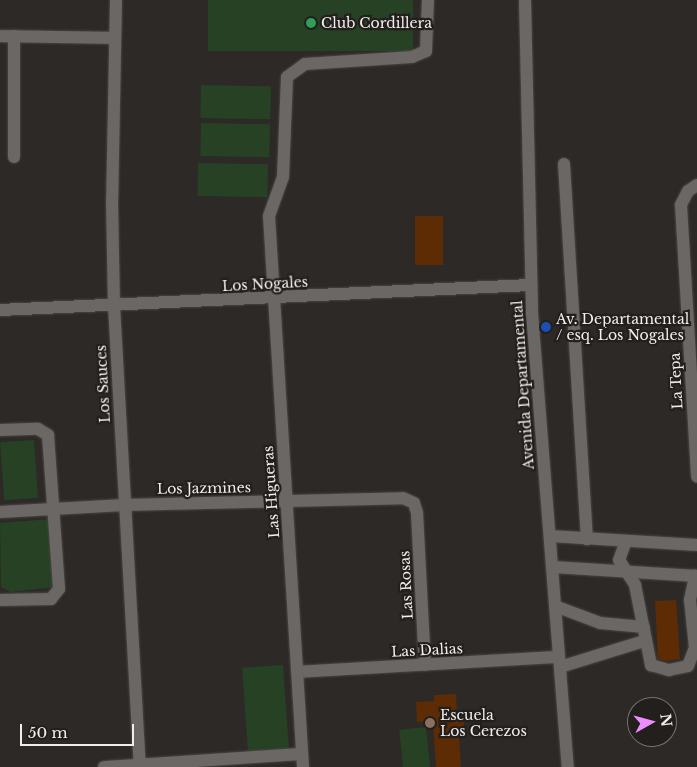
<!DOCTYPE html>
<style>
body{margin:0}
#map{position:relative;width:697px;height:767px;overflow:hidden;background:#2d2926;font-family:"Libre Baskerville",serif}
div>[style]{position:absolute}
.green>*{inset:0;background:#264123;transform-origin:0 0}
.building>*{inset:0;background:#5d2c04;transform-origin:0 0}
.roads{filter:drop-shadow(0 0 1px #4a4644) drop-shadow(0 0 1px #4a4644)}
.minor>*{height:12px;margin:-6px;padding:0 6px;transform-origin:6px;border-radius:6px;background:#6b6764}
.dots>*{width:14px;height:14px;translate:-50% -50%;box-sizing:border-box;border:2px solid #231f1d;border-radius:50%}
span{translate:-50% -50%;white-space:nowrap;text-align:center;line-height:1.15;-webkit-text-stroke:4.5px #231f1d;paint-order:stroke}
.poi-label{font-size:14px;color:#f0edec}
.left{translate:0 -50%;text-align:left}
.street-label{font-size:14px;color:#f0edec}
.north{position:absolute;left:627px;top:697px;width:50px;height:50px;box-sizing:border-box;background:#231f1d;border:1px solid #757170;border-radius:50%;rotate:83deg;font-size:14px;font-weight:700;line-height:20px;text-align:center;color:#f0edec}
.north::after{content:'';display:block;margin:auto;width:18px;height:22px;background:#eb8dfc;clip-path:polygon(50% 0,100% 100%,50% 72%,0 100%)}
.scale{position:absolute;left:20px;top:724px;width:114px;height:22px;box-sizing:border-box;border:2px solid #f0edec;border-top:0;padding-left:6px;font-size:15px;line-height:18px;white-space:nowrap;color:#f0edec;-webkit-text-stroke:4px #231f1d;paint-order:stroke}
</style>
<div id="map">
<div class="green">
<i style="left:208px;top:0;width:205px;height:51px"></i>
<i style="left:201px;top:85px;width:70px;height:33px;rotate:1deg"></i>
<i style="left:201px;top:123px;width:69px;height:33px;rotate:1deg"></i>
<i style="left:198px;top:163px;width:70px;height:33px;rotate:1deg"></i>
<i style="left:34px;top:440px;width:58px;height:34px;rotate:86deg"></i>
<i style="clip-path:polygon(50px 519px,55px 587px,11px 592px,1px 587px,0 523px)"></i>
<i style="left:283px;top:665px;width:86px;height:41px;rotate:86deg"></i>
<i style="left:426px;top:727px;width:40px;height:27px;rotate:84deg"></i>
</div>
<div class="building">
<i style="left:415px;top:216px;width:28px;height:49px"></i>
<i style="clip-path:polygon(676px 600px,680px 659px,666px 661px,658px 659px,655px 601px)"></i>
<i style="clip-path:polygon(456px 694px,457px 712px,463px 711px,465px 736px,459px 737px,461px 767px,436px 767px,433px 721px,417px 722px,416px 702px,434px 701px,434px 695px)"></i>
</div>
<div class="roads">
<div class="minor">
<i style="left:116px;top:0;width:201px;rotate:91.1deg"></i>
<i style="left:112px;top:201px;width:104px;rotate:88.9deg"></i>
<i style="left:114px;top:305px;width:463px;rotate:86.8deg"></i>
<i style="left:525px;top:0;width:313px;rotate:88.7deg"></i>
<i style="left:532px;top:313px;width:455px;rotate:85.5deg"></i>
<i style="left:0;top:36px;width:115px;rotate:1deg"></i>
<i style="left:14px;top:157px;width:121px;rotate:-90deg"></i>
<i style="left:564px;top:164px;width:376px;rotate:86.5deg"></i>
<i style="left:697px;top:185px;width:11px;rotate:146deg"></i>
<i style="left:688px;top:191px;width:16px;rotate:117deg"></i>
<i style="left:681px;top:205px;width:272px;rotate:86.6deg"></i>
<i style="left:0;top:310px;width:532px;rotate:-2.7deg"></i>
<i style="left:0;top:430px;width:38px;rotate:-2deg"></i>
<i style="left:38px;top:429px;width:12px;rotate:31deg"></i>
<i style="left:48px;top:435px;width:154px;rotate:85.9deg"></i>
<i style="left:59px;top:589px;width:13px;rotate:129deg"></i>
<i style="left:51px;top:599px;width:51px;rotate:178.9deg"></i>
<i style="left:0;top:512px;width:124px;rotate:-3.2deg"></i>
<i style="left:124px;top:505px;width:279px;rotate:-1.4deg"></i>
<i style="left:403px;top:498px;width:12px;rotate:24deg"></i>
<i style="left:414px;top:503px;width:10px;rotate:73deg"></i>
<i style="left:417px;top:513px;width:152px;rotate:87deg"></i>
<i style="left:550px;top:536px;width:147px;rotate:3.5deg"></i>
<i style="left:626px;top:541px;width:20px;rotate:110deg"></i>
<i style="left:619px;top:560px;width:30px;rotate:57deg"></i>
<i style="left:635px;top:585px;width:82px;rotate:78.7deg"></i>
<i style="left:651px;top:665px;width:19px;rotate:16deg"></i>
<i style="left:669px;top:670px;width:19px;rotate:-12deg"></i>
<i style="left:688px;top:666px;width:19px;rotate:-69deg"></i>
<i style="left:695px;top:648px;width:48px;rotate:-95.9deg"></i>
<i style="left:690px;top:600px;width:25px;rotate:-78deg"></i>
<i style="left:553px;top:567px;width:144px;rotate:3.6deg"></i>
<i style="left:555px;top:606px;width:48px;rotate:20.7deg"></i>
<i style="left:600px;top:623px;width:44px;rotate:5.2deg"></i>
<i style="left:560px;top:667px;width:88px;rotate:-17.2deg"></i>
<i style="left:297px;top:672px;width:262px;rotate:-3.3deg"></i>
<i style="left:104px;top:767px;width:198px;rotate:-3.8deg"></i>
<i style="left:303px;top:767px;width:552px;rotate:-93.53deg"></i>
<i style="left:269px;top:216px;width:41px;rotate:-70.3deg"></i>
<i style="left:283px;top:177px;width:100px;rotate:-87.7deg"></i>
<i style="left:287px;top:77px;width:22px;rotate:-36deg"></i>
<i style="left:305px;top:64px;width:107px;rotate:-3.7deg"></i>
<i style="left:412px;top:57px;width:15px;rotate:-23deg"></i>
<i style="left:426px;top:51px;width:51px;rotate:-87.8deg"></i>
</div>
</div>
<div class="dots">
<i style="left:311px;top:23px;background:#2e9e5b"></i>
<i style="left:546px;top:327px;background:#1a4fb4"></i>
<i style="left:430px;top:723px;background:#8d6e63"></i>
</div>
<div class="poi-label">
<span class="left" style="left:321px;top:23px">Club Cordillera</span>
<span class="left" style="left:556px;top:327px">Av. Departamental<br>/ esq. Los Nogales</span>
<span class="left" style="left:440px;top:723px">Escuela<br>Los Cerezos</span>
</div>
<div class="street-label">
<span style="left:265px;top:284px;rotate:-3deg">Los Nogales</span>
<span style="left:676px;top:381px;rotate:-93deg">La Tepa</span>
<span style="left:103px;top:384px;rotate:-93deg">Los Sauces</span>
<span style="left:523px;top:385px;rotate:-94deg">Avenida Departamental</span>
<span style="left:204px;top:488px;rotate:-1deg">Los Jazmines</span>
<span style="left:271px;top:492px;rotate:-94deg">Las Higueras</span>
<span style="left:406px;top:585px;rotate:-93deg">Las Rosas</span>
<span style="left:427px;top:650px;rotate:-3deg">Las Dalias</span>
</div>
<div class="north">N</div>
<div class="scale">50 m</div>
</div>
